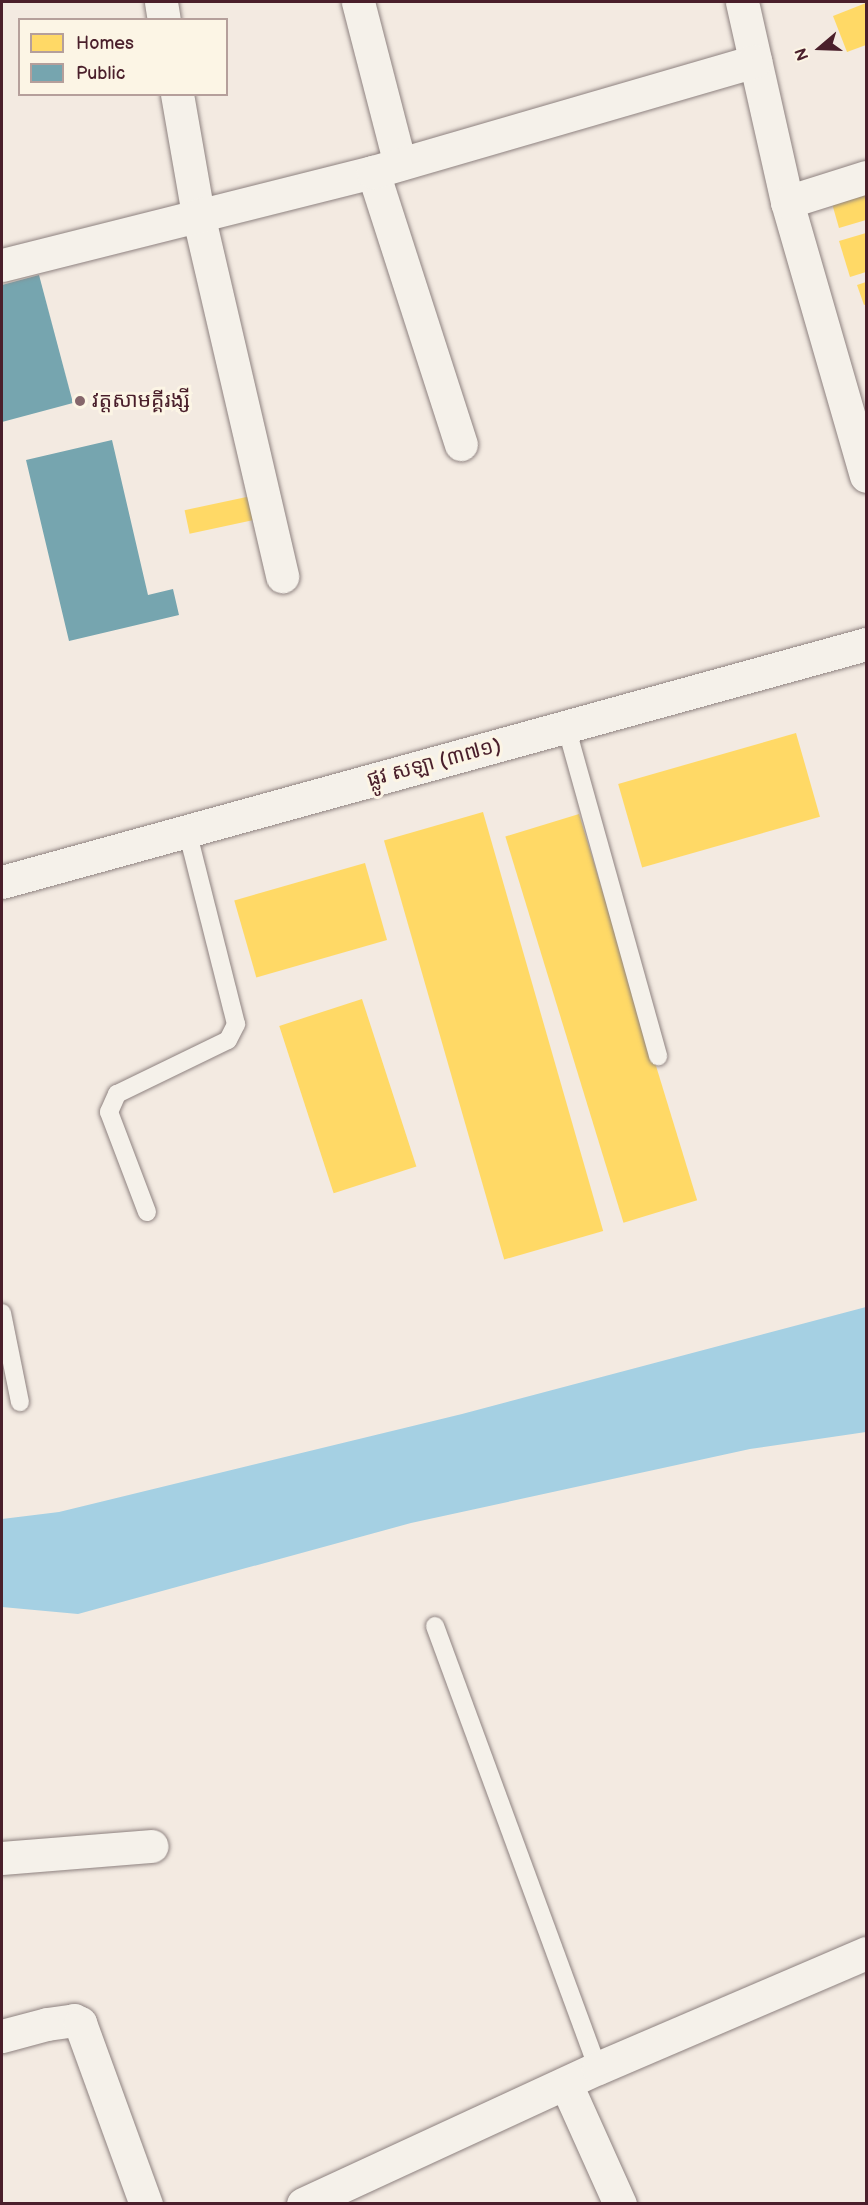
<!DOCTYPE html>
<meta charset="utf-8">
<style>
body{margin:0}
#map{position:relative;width:868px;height:2205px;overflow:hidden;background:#f3eae1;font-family:"Balsamiq Sans","Noto Sans Khmer",sans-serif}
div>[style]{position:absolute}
.water>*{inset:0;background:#a5d0e3}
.homes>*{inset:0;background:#ffd966;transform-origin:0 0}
.public>*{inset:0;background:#76a5af}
.roads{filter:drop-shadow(0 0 2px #8e8280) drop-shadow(0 0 2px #8e8280)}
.service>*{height:18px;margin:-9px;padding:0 9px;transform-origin:9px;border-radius:9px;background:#f5f1ea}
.minor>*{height:33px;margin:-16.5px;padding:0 16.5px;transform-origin:16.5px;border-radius:16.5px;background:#f5f1ea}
.tertiary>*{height:33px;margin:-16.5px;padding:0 16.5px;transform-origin:16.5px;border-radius:16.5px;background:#f5f1ea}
.dots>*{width:16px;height:16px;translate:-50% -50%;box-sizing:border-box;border:3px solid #fcf5e5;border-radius:50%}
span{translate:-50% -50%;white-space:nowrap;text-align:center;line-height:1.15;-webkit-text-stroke:6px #fcf5e5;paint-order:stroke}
.poi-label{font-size:21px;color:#4a1f2b}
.left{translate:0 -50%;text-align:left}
.street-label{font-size:21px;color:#4a1f2b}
.frame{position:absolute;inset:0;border:3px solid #4a1f2b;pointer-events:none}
.legend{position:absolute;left:18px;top:18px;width:210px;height:78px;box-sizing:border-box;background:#fcf5e5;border:2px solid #b59f9b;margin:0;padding:8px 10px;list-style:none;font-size:18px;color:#4a1f2b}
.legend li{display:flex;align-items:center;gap:12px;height:30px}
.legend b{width:30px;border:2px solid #b59f9b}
.north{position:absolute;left:790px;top:18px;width:60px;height:60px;-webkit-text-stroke:4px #fcf5e5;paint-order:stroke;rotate:251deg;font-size:16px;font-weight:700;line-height:24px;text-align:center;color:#4a1f2b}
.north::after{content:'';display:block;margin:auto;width:21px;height:27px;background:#4a1f2b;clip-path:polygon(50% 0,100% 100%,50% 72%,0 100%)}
</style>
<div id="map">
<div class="water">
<i style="clip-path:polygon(866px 1307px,866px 1432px,750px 1449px,411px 1523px,78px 1614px,2px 1607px,2px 1519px,59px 1512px,462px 1414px)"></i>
</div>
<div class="homes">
<i style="clip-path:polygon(866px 3px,866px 45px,847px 52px,833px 16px)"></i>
<i style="clip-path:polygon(866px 189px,866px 220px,839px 228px,831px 200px)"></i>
<i style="clip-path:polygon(866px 233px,866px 272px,850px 277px,839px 241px)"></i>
<i style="clip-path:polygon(866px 282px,866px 304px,864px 305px,857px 285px)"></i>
<i style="left:256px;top:495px;width:24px;height:73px;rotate:78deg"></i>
<i style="left:796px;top:733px;width:87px;height:185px;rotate:74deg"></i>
<i style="left:483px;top:812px;width:436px;height:103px;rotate:74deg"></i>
<i style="left:579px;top:814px;width:404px;height:77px;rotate:73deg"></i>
<i style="left:365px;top:863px;width:80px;height:136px;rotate:74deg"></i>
<i style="left:362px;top:999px;width:176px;height:87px;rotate:72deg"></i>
</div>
<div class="public">
<i style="clip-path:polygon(39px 275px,73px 403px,2px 422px,2px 285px)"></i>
<i style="clip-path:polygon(112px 440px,148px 595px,173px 589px,179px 615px,69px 641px,26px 460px)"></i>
</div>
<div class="roads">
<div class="service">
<i style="left:566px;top:726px;width:343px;rotate:74.4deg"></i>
<i style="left:147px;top:1212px;width:107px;rotate:-110.8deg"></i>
<i style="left:109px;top:1112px;width:20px;rotate:-66deg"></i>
<i style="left:117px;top:1094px;width:123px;rotate:-25.9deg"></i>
<i style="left:228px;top:1040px;width:18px;rotate:-63deg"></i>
<i style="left:236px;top:1024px;width:200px;rotate:-104.2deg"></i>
<i style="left:2px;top:1313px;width:91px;rotate:78.6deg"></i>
<i style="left:435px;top:1626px;width:471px;rotate:69.8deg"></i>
</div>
<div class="minor">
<i style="left:161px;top:2px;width:18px;rotate:81deg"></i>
<i style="left:358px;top:2px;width:167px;rotate:75.5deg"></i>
<i style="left:742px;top:2px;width:205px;rotate:77.3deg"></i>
<i style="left:787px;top:202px;width:285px;rotate:73.9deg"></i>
<i style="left:177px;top:94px;width:122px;rotate:80.1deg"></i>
<i style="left:198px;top:214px;width:372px;rotate:76.9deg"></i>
<i style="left:373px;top:172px;width:286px;rotate:72.1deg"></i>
<i style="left:787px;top:202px;width:83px;rotate:-17.6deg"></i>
<i style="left:2px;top:265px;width:382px;rotate:-14.1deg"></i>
<i style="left:373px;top:172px;width:398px;rotate:-16.2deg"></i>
<i style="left:2px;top:1858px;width:150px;rotate:-4.6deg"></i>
<i style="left:2px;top:2036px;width:47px;rotate:-14.9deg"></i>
<i style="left:47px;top:2024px;width:27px;rotate:-8deg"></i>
<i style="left:74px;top:2020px;width:7px;rotate:27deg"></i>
<i style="left:80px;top:2023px;width:193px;rotate:70deg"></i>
<i style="left:566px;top:2084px;width:132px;rotate:65.8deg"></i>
<i style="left:303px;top:2204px;width:325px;rotate:-24.8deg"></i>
<i style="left:598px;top:2068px;width:292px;rotate:-23.2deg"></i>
</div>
<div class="tertiary">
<i style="left:2px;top:882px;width:896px;rotate:-15.4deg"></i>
</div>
</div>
<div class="dots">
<i style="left:80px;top:401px;background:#85666b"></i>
</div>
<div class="poi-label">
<span class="left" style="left:92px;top:401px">វត្តសាមគ្គីរង្សី</span>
</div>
<div class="street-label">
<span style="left:434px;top:763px;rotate:-15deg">ផ្លូវ សឡា (៣៧១)</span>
</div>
<div class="frame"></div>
<ul class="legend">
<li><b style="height:16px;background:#ffd966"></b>Homes</li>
<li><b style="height:16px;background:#76a5af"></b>Public</li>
</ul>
<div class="north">N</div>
</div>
